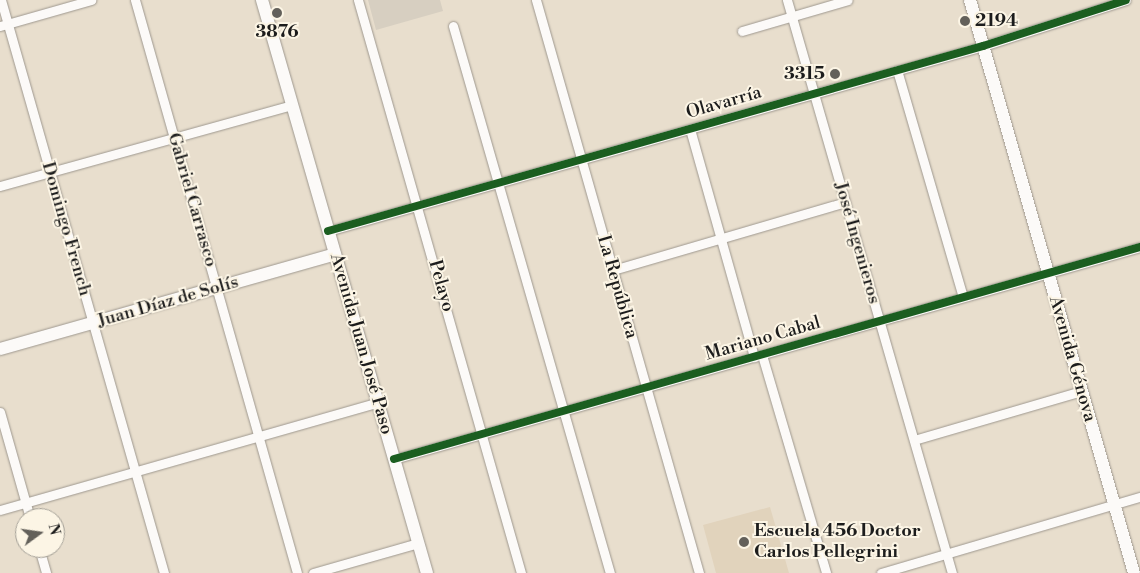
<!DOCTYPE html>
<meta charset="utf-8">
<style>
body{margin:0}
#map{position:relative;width:1140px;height:573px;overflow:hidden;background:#e8decd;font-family:"Libre Bodoni",serif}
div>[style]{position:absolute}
.built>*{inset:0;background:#e1d3bc}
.industrial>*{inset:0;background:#d7cfc1}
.roads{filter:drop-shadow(0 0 1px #9e988f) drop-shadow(0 0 1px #9e988f)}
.street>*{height:9px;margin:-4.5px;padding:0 4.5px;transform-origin:4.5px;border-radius:4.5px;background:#fcfaf8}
.secondary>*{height:12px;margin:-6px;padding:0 6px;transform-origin:6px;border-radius:6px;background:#fcfaf8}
.cycleway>*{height:8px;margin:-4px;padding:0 4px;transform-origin:4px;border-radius:4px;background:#1b5e20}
.dots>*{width:14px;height:14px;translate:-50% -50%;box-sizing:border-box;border:2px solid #fcf5e5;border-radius:50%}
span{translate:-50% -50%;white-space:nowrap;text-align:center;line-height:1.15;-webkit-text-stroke:4px #fcf5e5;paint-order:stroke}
.poi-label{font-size:18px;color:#1c1c1c;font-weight:700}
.left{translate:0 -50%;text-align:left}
.right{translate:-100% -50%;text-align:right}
.street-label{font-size:18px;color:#1c1c1c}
.north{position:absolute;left:15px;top:508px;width:50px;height:50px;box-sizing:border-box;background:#fcf5e5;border:1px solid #a29e95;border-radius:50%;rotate:76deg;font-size:14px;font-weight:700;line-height:20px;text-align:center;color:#1c1c1c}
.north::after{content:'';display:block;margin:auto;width:18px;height:22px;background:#63605a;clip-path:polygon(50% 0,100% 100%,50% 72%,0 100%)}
</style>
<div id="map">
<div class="built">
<i style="clip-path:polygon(770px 507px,789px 573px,716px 573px,703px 525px)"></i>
</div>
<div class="industrial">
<i style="clip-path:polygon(368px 0,440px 0,443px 11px,376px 30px)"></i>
</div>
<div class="roads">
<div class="street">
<i style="left:1px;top:0;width:596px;rotate:74.12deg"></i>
<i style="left:135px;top:0;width:595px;rotate:74.21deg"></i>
<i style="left:358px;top:0;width:596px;rotate:74.12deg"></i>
<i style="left:536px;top:0;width:596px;rotate:74.12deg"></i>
<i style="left:787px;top:0;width:596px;rotate:73.94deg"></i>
<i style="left:0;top:26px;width:95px;rotate:-15.9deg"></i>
<i style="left:453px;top:26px;width:569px;rotate:73.99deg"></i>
<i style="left:742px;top:31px;width:110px;rotate:-16.3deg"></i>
<i style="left:897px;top:70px;width:236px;rotate:73.8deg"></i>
<i style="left:690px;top:129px;width:237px;rotate:74.3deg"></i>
<i style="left:0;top:186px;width:303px;rotate:-15.5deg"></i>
<i style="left:328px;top:231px;width:681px;rotate:-15.77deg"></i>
<i style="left:983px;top:46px;width:150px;rotate:-17.8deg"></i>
<i style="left:613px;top:270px;width:242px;rotate:-16.3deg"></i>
<i style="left:762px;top:355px;width:227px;rotate:73.6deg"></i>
<i style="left:0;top:412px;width:110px;rotate:74.2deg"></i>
<i style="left:914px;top:440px;width:175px;rotate:-16.3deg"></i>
<i style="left:394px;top:459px;width:776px;rotate:-15.86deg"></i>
<i style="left:0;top:510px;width:393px;rotate:-15.9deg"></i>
<i style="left:39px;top:548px;width:26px;rotate:74deg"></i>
<i style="left:313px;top:573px;width:109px;rotate:-15.9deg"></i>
<i style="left:881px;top:573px;width:270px;rotate:-16.4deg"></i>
</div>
<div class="secondary">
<i style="left:262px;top:0;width:596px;rotate:73.94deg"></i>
<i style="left:970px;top:0;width:596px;rotate:74.03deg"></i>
<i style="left:0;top:349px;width:348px;rotate:-15.8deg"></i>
</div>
</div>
<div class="cycleway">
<i style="left:328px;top:231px;width:681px;rotate:-15.77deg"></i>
<i style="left:983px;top:46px;width:150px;rotate:-17.8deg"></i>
<i style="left:394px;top:459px;width:776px;rotate:-15.86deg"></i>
</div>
<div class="dots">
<i style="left:277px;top:13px;background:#63605a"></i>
<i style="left:965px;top:21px;background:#63605a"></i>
<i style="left:835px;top:74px;background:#63605a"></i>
<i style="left:744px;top:542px;background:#63605a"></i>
</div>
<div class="poi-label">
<span class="left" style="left:975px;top:21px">2194</span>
<span style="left:277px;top:32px">3876</span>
<span class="right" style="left:825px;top:74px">3315</span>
<span class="left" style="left:754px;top:542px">Escuela 456 Doctor<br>Carlos Pellegrini</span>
</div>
<div class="street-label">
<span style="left:724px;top:103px;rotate:-16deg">Olavarría</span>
<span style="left:192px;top:200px;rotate:74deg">Gabriel Carrasco</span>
<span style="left:66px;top:229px;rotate:74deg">Domingo French</span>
<span style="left:857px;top:243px;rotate:74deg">José Ingenieros</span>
<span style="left:441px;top:286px;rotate:74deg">Pelayo</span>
<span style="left:617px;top:287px;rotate:74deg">La República</span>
<span style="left:168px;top:302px;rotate:-16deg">Juan Díaz de Solís</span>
<span style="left:763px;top:339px;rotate:-16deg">Mariano Cabal</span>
<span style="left:361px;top:344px;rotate:74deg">Avenida Juan José Paso</span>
<span style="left:1072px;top:359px;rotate:74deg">Avenida Génova</span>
</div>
<div class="north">N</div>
</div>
